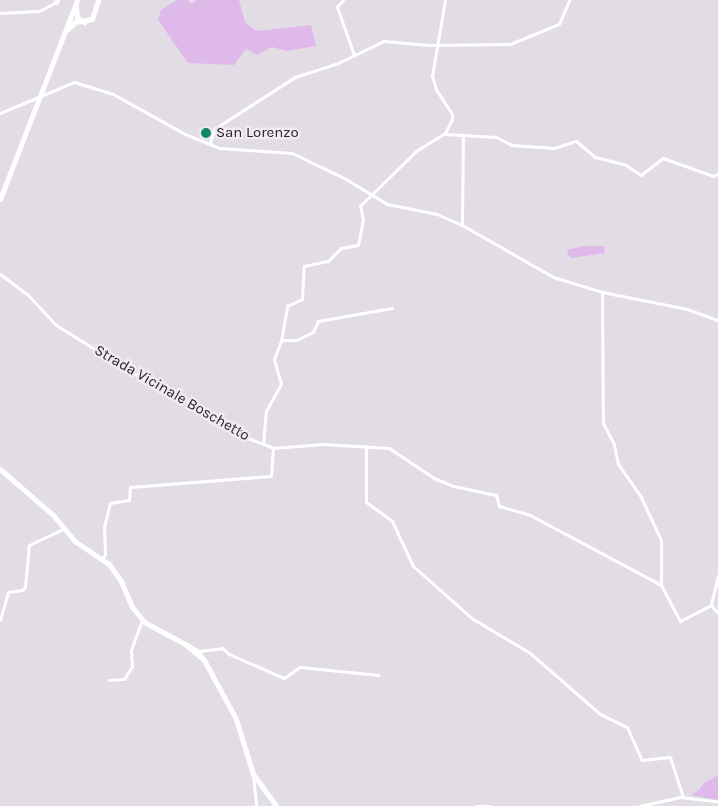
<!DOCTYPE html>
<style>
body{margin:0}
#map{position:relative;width:718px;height:806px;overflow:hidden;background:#e2dce4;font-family:Karla,sans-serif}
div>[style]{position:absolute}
.green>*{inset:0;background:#dfb9ea}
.minor>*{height:3px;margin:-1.5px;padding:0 1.5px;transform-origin:1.5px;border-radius:1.5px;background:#fff}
.major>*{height:5px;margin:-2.5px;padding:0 2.5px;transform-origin:2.5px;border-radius:2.5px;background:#fff}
.dots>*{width:14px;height:14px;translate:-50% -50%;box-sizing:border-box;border:2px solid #f0eaf1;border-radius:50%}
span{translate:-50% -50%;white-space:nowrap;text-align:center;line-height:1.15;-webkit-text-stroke:5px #f0eaf1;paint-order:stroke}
.poi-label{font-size:15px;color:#272528}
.left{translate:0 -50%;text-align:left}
.street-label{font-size:15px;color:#272528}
</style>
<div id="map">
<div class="green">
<i style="clip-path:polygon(177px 0,188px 0,191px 4px,197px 0,239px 0,245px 22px,256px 31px,311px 25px,316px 46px,287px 51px,272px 47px,257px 55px,246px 49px,234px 65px,188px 63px,158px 20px,161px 10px)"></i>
<i style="clip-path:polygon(583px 246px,604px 246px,605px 253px,571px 258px,568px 254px,567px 250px)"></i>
<i style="clip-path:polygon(718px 775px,718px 800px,691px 795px,699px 790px,704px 783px)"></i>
</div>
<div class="minor">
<i style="left:343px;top:0;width:9px;rotate:131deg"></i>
<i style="left:337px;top:7px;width:51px;rotate:70.5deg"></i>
<i style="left:0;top:13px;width:39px;rotate:-3deg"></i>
<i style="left:39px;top:11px;width:20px;rotate:-27deg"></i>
<i style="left:0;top:113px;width:80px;rotate:-22.7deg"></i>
<i style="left:74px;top:82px;width:41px;rotate:17.1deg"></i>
<i style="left:113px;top:94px;width:82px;rotate:29.1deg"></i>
<i style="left:185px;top:134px;width:37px;rotate:22deg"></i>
<i style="left:219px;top:148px;width:73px;rotate:3.9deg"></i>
<i style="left:292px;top:153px;width:58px;rotate:25.7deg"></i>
<i style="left:344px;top:178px;width:50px;rotate:31.2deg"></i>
<i style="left:387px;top:204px;width:51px;rotate:11.3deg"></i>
<i style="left:437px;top:214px;width:27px;rotate:24deg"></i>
<i style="left:462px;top:225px;width:105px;rotate:29.7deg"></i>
<i style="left:553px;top:277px;width:51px;rotate:17deg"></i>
<i style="left:602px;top:292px;width:87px;rotate:11.3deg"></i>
<i style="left:687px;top:309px;width:33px;rotate:20deg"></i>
<i style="left:445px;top:134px;width:51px;rotate:3.4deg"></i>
<i style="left:496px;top:137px;width:18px;rotate:27deg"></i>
<i style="left:512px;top:145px;width:42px;rotate:4.1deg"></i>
<i style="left:554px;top:148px;width:23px;rotate:-18deg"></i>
<i style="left:576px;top:141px;width:25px;rotate:40deg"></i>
<i style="left:595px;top:157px;width:30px;rotate:14deg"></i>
<i style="left:624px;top:164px;width:20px;rotate:33deg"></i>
<i style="left:641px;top:175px;width:28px;rotate:-38deg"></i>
<i style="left:663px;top:158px;width:53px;rotate:19.8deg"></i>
<i style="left:713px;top:176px;width:5px;rotate:-22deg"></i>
<i style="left:210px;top:143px;width:15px;rotate:-74deg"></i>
<i style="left:214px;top:129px;width:96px;rotate:-32.7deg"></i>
<i style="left:295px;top:77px;width:45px;rotate:-18deg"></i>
<i style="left:338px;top:63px;width:51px;rotate:-25.6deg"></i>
<i style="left:384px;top:41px;width:45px;rotate:5.1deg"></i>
<i style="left:429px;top:45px;width:81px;rotate:-0.7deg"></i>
<i style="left:510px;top:44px;width:53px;rotate:-22.2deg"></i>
<i style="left:559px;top:24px;width:26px;rotate:-67deg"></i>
<i style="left:462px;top:225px;width:89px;rotate:-89.4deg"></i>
<i style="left:0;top:274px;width:35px;rotate:37deg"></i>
<i style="left:28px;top:295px;width:41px;rotate:47deg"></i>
<i style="left:56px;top:325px;width:97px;rotate:31.9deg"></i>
<i style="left:138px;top:376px;width:87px;rotate:27.5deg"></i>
<i style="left:215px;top:416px;width:37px;rotate:35deg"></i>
<i style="left:245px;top:437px;width:30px;rotate:21deg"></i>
<i style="left:273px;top:448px;width:50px;rotate:-4.6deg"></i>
<i style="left:323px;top:444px;width:66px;rotate:3.5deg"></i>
<i style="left:389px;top:448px;width:54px;rotate:33.7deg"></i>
<i style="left:434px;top:478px;width:21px;rotate:23deg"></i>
<i style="left:453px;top:486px;width:44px;rotate:11.8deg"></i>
<i style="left:496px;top:495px;width:11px;rotate:75deg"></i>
<i style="left:499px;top:506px;width:32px;rotate:16deg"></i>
<i style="left:530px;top:515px;width:149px;rotate:28.1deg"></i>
<i style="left:602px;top:292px;width:131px;rotate:89.6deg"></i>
<i style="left:603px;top:423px;width:25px;rotate:63deg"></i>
<i style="left:614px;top:445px;width:19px;rotate:78deg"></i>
<i style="left:618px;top:464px;width:38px;rotate:55deg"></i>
<i style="left:640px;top:495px;width:50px;rotate:65deg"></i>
<i style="left:661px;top:540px;width:45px;rotate:90deg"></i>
<i style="left:661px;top:585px;width:41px;rotate:62.2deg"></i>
<i style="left:680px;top:621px;width:35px;rotate:-27deg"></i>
<i style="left:282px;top:340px;width:14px"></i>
<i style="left:296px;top:340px;width:19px;rotate:-25deg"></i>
<i style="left:313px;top:332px;width:12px;rotate:-66deg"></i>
<i style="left:318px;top:321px;width:75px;rotate:-10deg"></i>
<i style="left:263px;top:444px;width:33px;rotate:-85deg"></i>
<i style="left:266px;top:411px;width:31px;rotate:-61deg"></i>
<i style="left:281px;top:384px;width:26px;rotate:-106deg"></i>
<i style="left:274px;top:359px;width:19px;rotate:-69deg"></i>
<i style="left:281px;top:341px;width:36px;rotate:-80deg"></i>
<i style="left:287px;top:306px;width:17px;rotate:-25deg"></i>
<i style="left:302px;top:299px;width:33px;rotate:-87deg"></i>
<i style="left:304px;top:266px;width:25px;rotate:-12deg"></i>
<i style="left:328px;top:261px;width:18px;rotate:-45deg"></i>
<i style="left:341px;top:248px;width:17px;rotate:-10deg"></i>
<i style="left:358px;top:245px;width:25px;rotate:-79deg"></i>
<i style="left:363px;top:220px;width:14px;rotate:-102deg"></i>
<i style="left:360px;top:206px;width:78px;rotate:-44.5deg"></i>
<i style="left:416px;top:151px;width:34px;rotate:-32deg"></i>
<i style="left:445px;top:133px;width:16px;rotate:-63deg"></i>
<i style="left:452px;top:119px;width:5px;rotate:-90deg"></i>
<i style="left:452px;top:114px;width:30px;rotate:-123deg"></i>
<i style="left:436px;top:89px;width:14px;rotate:-107deg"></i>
<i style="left:432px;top:76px;width:77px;rotate:-80.3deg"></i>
<i style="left:366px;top:446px;width:56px;rotate:90deg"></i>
<i style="left:366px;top:502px;width:32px;rotate:36deg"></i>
<i style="left:392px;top:521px;width:50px;rotate:65deg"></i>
<i style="left:413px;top:566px;width:80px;rotate:41.5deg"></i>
<i style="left:473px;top:619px;width:66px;rotate:30.8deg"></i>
<i style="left:530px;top:653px;width:93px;rotate:41.1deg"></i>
<i style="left:600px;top:714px;width:30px;rotate:26deg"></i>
<i style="left:627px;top:727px;width:36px;rotate:66deg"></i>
<i style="left:642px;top:760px;width:28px;rotate:-6deg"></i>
<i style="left:670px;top:757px;width:42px;rotate:72deg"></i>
<i style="left:102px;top:559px;width:6px;rotate:-59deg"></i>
<i style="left:105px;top:554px;width:27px;rotate:-92deg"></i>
<i style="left:104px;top:527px;width:25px;rotate:-76deg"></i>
<i style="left:110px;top:503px;width:19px;rotate:-9deg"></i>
<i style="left:129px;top:500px;width:13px;rotate:-86deg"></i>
<i style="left:130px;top:487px;width:141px;rotate:-4.5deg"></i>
<i style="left:271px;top:476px;width:28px;rotate:-86deg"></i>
<i style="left:718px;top:576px;width:30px;rotate:104deg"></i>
<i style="left:711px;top:605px;width:11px;rotate:49deg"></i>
<i style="left:0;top:620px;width:29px;rotate:-74deg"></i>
<i style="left:8px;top:592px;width:14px;rotate:-8deg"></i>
<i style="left:22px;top:590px;width:4px;rotate:-45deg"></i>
<i style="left:25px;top:587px;width:42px;rotate:-84.6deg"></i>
<i style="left:29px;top:545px;width:38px;rotate:-25deg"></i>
<i style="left:187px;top:644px;width:14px;rotate:30deg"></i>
<i style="left:211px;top:671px;width:23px;rotate:-121deg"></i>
<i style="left:199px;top:651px;width:23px;rotate:-7deg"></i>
<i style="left:222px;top:648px;width:9px;rotate:41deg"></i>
<i style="left:229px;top:654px;width:60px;rotate:23.6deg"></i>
<i style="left:284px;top:678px;width:19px;rotate:-35deg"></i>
<i style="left:300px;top:667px;width:79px;rotate:5.8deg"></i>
<i style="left:109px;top:680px;width:15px;rotate:-4deg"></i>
<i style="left:124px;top:679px;width:15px;rotate:-58deg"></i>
<i style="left:132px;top:666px;width:16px;rotate:-94deg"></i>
<i style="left:131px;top:650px;width:29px;rotate:-70deg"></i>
<i style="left:253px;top:775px;width:31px;rotate:84deg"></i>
<i style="left:476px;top:806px;width:14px"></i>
<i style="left:640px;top:806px;width:41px;rotate:-12.7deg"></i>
<i style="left:680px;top:797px;width:38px;rotate:7deg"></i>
</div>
<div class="major">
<i style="left:56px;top:2px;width:2px;rotate:-63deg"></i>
<i style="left:76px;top:7px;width:10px;rotate:84deg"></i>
<i style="left:77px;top:17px;width:9px;rotate:36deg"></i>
<i style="left:68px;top:29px;width:10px;rotate:-45deg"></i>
<i style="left:75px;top:22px;width:17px;rotate:-10deg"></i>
<i style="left:92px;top:19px;width:20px;rotate:-72deg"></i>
<i style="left:0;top:199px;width:213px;rotate:-68.8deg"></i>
<i style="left:0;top:469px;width:70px;rotate:41deg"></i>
<i style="left:53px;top:515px;width:35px;rotate:50deg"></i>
<i style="left:76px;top:542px;width:40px;rotate:34deg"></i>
<i style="left:109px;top:564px;width:21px;rotate:55deg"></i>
<i style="left:121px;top:581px;width:28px;rotate:67deg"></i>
<i style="left:132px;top:607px;width:19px;rotate:51deg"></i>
<i style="left:144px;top:622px;width:47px;rotate:28.2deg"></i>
<i style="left:185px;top:644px;width:25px;rotate:40deg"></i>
<i style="left:204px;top:660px;width:67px;rotate:61.5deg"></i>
<i style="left:236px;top:719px;width:58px;rotate:72.8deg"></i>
<i style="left:253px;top:774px;width:39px;rotate:54deg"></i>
</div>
<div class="dots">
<i style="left:206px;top:133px;background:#118768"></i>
</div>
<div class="poi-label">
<span class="left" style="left:216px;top:133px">San Lorenzo</span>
</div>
<div class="street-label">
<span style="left:172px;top:393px;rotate:30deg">Strada Vicinale Boschetto</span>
</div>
</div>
